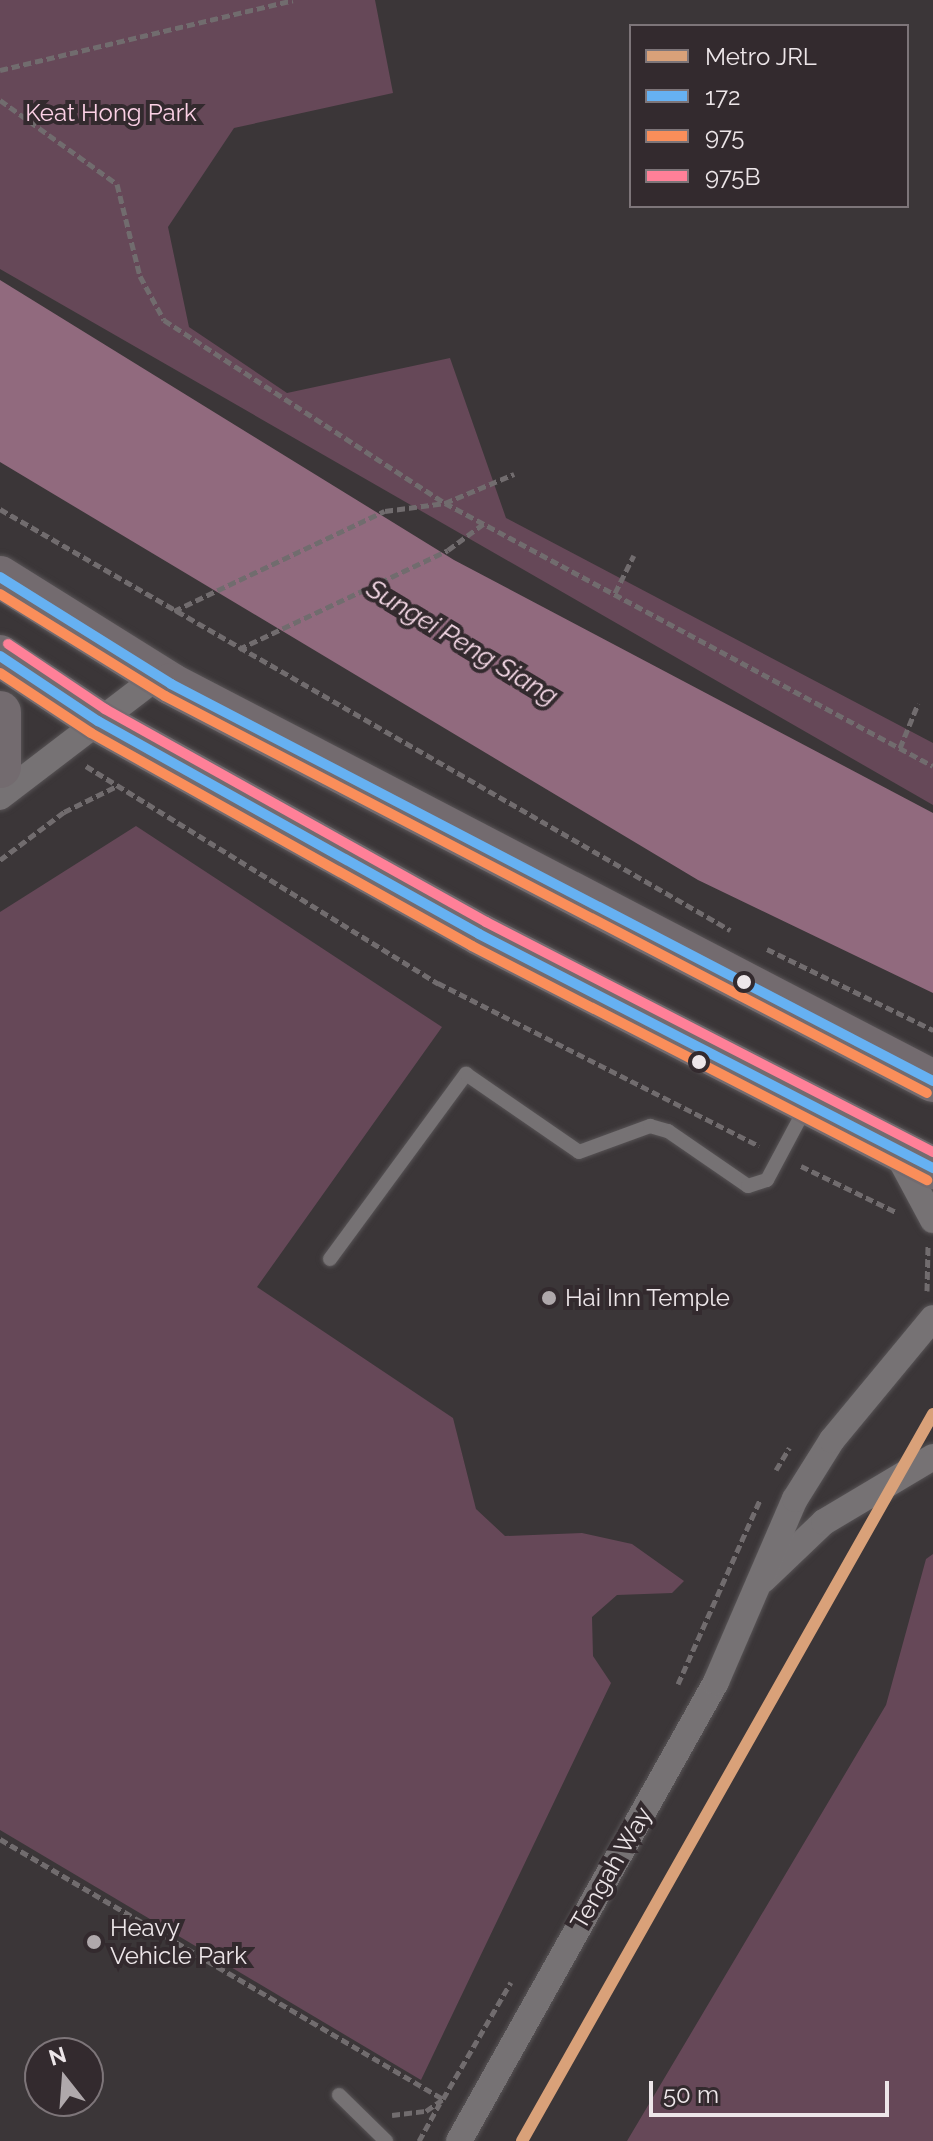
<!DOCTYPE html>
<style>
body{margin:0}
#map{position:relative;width:933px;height:2141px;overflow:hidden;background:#3b3638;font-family:Raleway,sans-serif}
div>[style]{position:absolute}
.green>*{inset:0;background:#664858}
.water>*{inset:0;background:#916a7e}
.path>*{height:5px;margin-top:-2.5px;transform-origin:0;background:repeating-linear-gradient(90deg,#716c6e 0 8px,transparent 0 12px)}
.roads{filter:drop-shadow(0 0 2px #575355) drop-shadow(0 0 2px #575355)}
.service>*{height:14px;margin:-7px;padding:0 7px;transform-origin:7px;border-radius:7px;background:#767274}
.minor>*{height:26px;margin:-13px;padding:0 13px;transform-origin:13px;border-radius:13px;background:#767274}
.primary>*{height:42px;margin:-21px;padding:0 21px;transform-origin:21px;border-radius:21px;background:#736b6f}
.bus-1>*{height:10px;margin:-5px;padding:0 5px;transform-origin:5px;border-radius:5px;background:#66b1f2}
.bus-2>*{height:10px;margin:-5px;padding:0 5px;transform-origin:5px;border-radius:5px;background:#fa8e5a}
.bus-3>*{height:10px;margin:-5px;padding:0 5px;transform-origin:5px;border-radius:5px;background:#ff8098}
.metro-1>*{height:12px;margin:-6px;padding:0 6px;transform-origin:6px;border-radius:6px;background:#d9a179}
.dots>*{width:22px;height:22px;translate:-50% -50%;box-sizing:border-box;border:4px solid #332a2e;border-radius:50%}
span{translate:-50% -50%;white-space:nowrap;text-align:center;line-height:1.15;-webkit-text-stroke:8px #332a2e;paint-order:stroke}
.park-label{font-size:24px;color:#fbd0e5}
.poi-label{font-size:24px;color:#ede6e9}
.left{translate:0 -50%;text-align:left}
.street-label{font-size:24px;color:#ede6e9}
.water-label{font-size:26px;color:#f8dbe9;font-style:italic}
.legend{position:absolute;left:629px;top:24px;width:280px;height:184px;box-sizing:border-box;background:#332a2e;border:2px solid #7d7579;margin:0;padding:10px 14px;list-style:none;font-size:24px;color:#ede6e9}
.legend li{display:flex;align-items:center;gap:16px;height:40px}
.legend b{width:40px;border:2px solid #7d7579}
.north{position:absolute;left:24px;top:2037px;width:80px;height:80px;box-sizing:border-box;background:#332a2e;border:2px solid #7d7579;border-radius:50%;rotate:343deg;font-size:22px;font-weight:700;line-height:32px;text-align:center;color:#ede6e9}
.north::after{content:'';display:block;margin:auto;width:28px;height:36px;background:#afa8ab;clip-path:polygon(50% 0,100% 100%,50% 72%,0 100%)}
.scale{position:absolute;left:649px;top:2081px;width:240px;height:36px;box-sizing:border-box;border:4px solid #ede6e9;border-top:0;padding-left:10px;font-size:24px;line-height:28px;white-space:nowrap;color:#ede6e9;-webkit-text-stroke:6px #332a2e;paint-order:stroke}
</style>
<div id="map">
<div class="green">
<i style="clip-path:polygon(0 0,375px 0,393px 93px,234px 128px,168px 227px,189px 327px,287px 393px,450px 358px,506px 518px,933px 743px,933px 805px,0 269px)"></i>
<i style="clip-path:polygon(136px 826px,442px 1027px,257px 1287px,453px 1418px,476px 1509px,505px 1536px,582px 1533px,632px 1544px,684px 1581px,672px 1593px,617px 1595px,592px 1617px,593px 1656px,611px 1683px,421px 2080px,0 1830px,0 912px)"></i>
<i style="clip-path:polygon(933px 1554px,933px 2141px,627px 2141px,886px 1705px,926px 1559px)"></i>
</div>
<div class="water">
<i style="clip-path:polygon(0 280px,454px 560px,933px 813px,933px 993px,698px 880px,0 462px)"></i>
</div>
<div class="path">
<i style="left:0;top:70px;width:301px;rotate:-13.4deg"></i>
<i style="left:0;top:100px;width:144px;rotate:35.7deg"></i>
<i style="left:117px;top:184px;width:95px;rotate:76deg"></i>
<i style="left:140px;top:276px;width:50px;rotate:61.4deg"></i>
<i style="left:164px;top:320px;width:335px;rotate:33.1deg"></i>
<i style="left:445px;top:503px;width:554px;rotate:28.32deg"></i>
<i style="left:0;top:509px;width:843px;rotate:29.97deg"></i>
<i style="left:615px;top:593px;width:42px;rotate:-63.4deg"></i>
<i style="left:174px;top:611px;width:233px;rotate:-25.4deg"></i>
<i style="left:385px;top:511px;width:61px;rotate:-7.6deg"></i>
<i style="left:445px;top:503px;width:75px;rotate:-22.8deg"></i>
<i style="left:239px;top:649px;width:231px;rotate:-25.3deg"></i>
<i style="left:448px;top:550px;width:47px;rotate:-36.4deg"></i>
<i style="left:900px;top:748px;width:48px;rotate:-67.8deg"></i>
<i style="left:86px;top:766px;width:414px;rotate:31.7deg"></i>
<i style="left:438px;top:983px;width:360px;rotate:26.9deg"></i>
<i style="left:0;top:860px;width:80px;rotate:-36.9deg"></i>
<i style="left:64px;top:812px;width:59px;rotate:-26.1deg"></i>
<i style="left:767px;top:949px;width:185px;rotate:26deg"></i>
<i style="left:801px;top:1166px;width:106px;rotate:25.8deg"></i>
<i style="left:927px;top:1291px;width:45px;rotate:-88.7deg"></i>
<i style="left:776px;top:1470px;width:26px;rotate:-59deg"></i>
<i style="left:678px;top:1684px;width:201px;rotate:-66deg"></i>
<i style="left:0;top:1839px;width:514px;rotate:30.41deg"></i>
<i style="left:443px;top:2099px;width:135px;rotate:-59.8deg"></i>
<i style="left:392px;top:2115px;width:34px;rotate:-7deg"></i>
<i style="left:426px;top:2111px;width:21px;rotate:-35deg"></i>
<i style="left:419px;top:2141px;width:43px;rotate:-61.1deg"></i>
</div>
<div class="roads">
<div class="service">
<i style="left:330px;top:1259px;width:230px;rotate:-53.7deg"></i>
<i style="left:466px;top:1074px;width:137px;rotate:34.6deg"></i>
<i style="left:579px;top:1152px;width:76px;rotate:-20.1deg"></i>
<i style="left:650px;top:1126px;width:19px;rotate:16deg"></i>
<i style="left:668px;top:1131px;width:97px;rotate:34.5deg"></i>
<i style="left:748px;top:1186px;width:20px;rotate:-18deg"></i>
<i style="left:767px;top:1180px;width:83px;rotate:-61.9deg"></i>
<i style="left:339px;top:2095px;width:66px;rotate:44.4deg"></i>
</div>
<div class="minor">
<i style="left:0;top:797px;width:199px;rotate:-37.4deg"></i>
<i style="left:897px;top:1153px;width:76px;rotate:61.8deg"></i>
<i style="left:763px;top:1580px;width:84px;rotate:-43.6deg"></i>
<i style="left:824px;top:1522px;width:127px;rotate:-30.8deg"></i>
<i style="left:459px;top:2141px;width:526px;rotate:-60.75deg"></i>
<i style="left:716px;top:1682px;width:199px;rotate:-66.7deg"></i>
<i style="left:795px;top:1499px;width:70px;rotate:-57.9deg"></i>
<i style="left:832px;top:1440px;width:158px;rotate:-50.4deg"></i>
</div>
<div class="primary">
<i style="left:0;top:577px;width:202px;rotate:32deg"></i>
<i style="left:171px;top:684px;width:859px;rotate:27.52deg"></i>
<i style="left:0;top:656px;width:118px;rotate:33.6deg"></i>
<i style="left:98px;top:721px;width:436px;rotate:29.2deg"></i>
<i style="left:479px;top:934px;width:511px;rotate:27.27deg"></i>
<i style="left:0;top:712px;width:55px;rotate:90deg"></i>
</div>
</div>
<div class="bus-1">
<i style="left:0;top:577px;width:202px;rotate:32deg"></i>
<i style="left:171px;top:684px;width:859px;rotate:27.52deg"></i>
<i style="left:0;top:656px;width:118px;rotate:33.6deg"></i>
<i style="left:98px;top:721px;width:436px;rotate:29.2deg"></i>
<i style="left:479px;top:934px;width:511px;rotate:27.27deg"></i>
</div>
<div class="bus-2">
<i style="left:0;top:594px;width:194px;rotate:31.7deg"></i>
<i style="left:165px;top:696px;width:859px;rotate:27.52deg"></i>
<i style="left:0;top:673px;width:109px;rotate:33.4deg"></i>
<i style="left:91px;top:733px;width:436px;rotate:29.2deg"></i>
<i style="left:472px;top:946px;width:512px;rotate:27.22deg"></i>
</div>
<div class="bus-3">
<i style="left:8px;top:644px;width:117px;rotate:33.8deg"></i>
<i style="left:105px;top:709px;width:436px;rotate:29.2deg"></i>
<i style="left:486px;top:922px;width:503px;rotate:27.23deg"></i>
</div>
<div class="metro-1">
<i style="left:522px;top:2141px;width:835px;rotate:-60.52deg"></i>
</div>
<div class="dots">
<i style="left:744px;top:982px;background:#ede6e9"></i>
<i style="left:699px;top:1062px;background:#ede6e9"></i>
<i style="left:549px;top:1298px;background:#afa8ab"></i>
<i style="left:94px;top:1942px;background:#afa8ab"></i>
</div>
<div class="park-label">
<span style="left:111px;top:113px">Keat Hong Park</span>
</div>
<div class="poi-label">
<span class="left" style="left:565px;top:1298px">Hai Inn Temple</span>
<span class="left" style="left:110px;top:1942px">Heavy<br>Vehicle Park</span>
</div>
<div class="street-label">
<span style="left:611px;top:1868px;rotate:-60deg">Tengah Way</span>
</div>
<div class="water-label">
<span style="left:462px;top:643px;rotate:31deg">Sungei Peng Siang</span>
</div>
<ul class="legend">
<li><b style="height:10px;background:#d9a179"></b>Metro JRL</li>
<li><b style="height:10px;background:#66b1f2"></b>172</li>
<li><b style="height:10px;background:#fa8e5a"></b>975</li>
<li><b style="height:10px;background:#ff8098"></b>975B</li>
</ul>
<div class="north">N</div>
<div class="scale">50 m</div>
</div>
